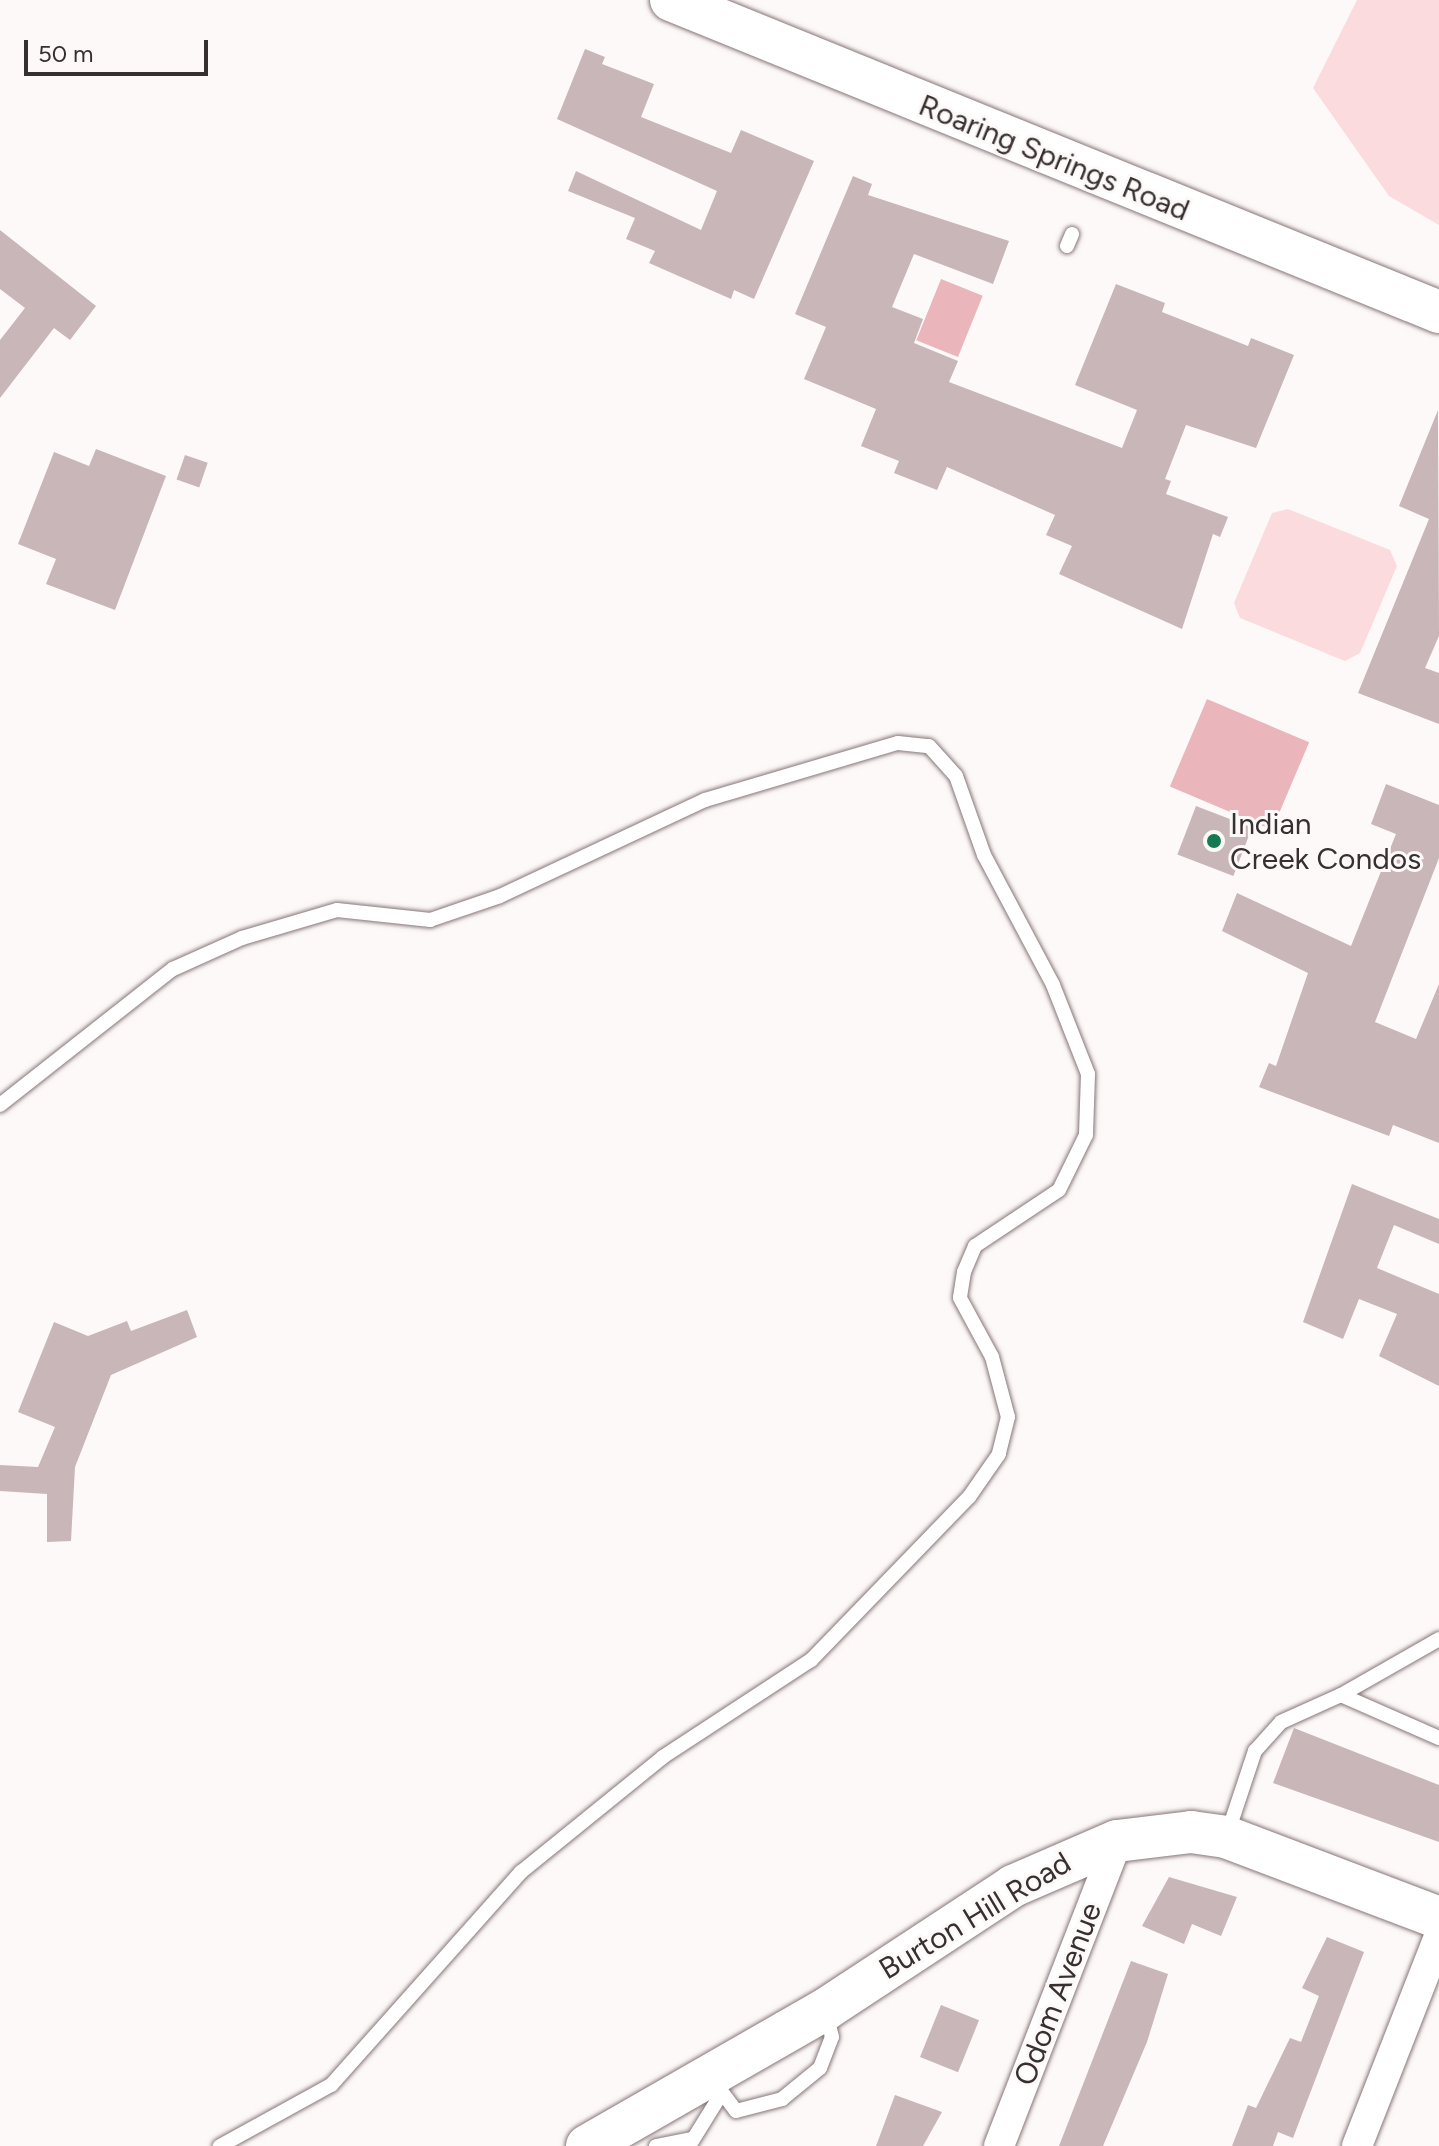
<!DOCTYPE html>
<style>
body{margin:0}
#map{position:relative;width:1439px;height:2146px;overflow:hidden;background:#fdf9f9;font-family:Figtree,sans-serif}
div>[style]{position:absolute}
.green>*{inset:0;background:#fbdbde}
.water>*{inset:0;background:#eab6bc;transform-origin:0 0}
.building>*{inset:0;background:#c9b6b8;transform-origin:0 0}
.roads{filter:drop-shadow(0 0 2px #867677) drop-shadow(0 0 2px #867677)}
.lane>*{height:14px;margin:-7px;padding:0 7px;transform-origin:7px;border-radius:7px;background:#fff}
.street>*{height:30px;margin:-15px;padding:0 15px;transform-origin:15px;border-radius:15px;background:#fff}
.secondary>*{height:42px;margin:-21px;padding:0 21px;transform-origin:21px;border-radius:21px;background:#fff}
.dots>*{width:22px;height:22px;translate:-50% -50%;box-sizing:border-box;border:4px solid #fdf9f9;border-radius:50%}
span{translate:-50% -50%;white-space:nowrap;text-align:center;line-height:1.15;-webkit-text-stroke:6px #fdf9f9;paint-order:stroke}
.street-label{font-size:30px;color:#373031}
.poi-label{font-size:30px;color:#373031}
.left{translate:0 -50%;text-align:left}
.scale{position:absolute;left:24px;top:40px;width:184px;height:36px;box-sizing:border-box;border:4px solid #373031;border-top:0;padding-left:10px;font-size:24px;line-height:28px;white-space:nowrap;color:#373031;-webkit-text-stroke:6px #fdf9f9;paint-order:stroke}
</style>
<div id="map">
<div class="green">
<i style="clip-path:polygon(1357px 0,1439px 0,1439px 225px,1389px 196px,1313px 88px)"></i>
<i style="clip-path:polygon(1288px 509px,1390px 550px,1397px 566px,1360px 653px,1345px 661px,1240px 618px,1234px 603px,1272px 513px)"></i>
</div>
<div class="water">
<i style="left:941px;top:279px;width:45px;height:66px;rotate:22deg"></i>
<i style="left:1207px;top:699px;width:111px;height:95px;rotate:23deg"></i>
</div>
<div class="building">
<i style="clip-path:polygon(585px 49px,605px 57px,602px 64px,654px 84px,641px 117px,731px 153px,741px 130px,814px 161px,754px 299px,734px 290px,731px 299px,649px 263px,655px 251px,626px 239px,635px 218px,568px 191px,576px 171px,701px 230px,717px 191px,557px 119px)"></i>
<i style="clip-path:polygon(853px 176px,872px 184px,868px 195px,1009px 241px,993px 284px,914px 254px,892px 307px,923px 319px,914px 343px,958px 361px,949px 382px,1122px 448px,1137px 410px,1075px 385px,1116px 284px,1165px 303px,1162px 312px,1248px 346px,1251px 338px,1294px 355px,1256px 448px,1186px 425px,1165px 479px,1171px 481px,1166px 494px,1228px 517px,1220px 537px,1213px 534px,1182px 629px,1059px 574px,1072px 546px,1046px 535px,1055px 515px,947px 467px,937px 490px,894px 473px,899px 461px,861px 446px,876px 409px,804px 379px,826px 327px,795px 314px)"></i>
<i style="clip-path:polygon(0 230px,96px 306px,70px 340px,54px 328px,0 398px,0 340px,25px 308px,0 289px)"></i>
<i style="clip-path:polygon(1438px 410px,1439px 636px,1425px 668px,1439px 673px,1439px 724px,1358px 693px,1429px 519px,1399px 506px)"></i>
<i style="clip-path:polygon(96px 449px,166px 476px,115px 610px,46px 584px,56px 559px,18px 544px,54px 452px,89px 466px)"></i>
<i style="left:185px;top:455px;width:24px;height:26px;rotate:19deg"></i>
<i style="clip-path:polygon(1386px 784px,1439px 805px,1439px 858px,1375px 1022px,1416px 1039px,1439px 984px,1439px 1143px,1393px 1125px,1389px 1136px,1259px 1087px,1269px 1063px,1276px 1066px,1308px 973px,1222px 931px,1237px 893px,1351px 946px,1396px 834px,1371px 824px)"></i>
<i style="left:1196px;top:806px;width:60px;height:52px;rotate:21deg"></i>
<i style="clip-path:polygon(1352px 1184px,1439px 1219px,1439px 1244px,1394px 1225px,1377px 1268px,1439px 1294px,1439px 1386px,1379px 1356px,1397px 1314px,1359px 1299px,1343px 1339px,1303px 1322px)"></i>
<i style="clip-path:polygon(187px 1310px,197px 1337px,111px 1375px,75px 1467px,71px 1541px,47px 1542px,47px 1494px,0 1491px,0 1465px,38px 1467px,55px 1427px,18px 1412px,54px 1322px,88px 1336px,127px 1321px,131px 1331px)"></i>
<i style="clip-path:polygon(1294px 1728px,1439px 1785px,1439px 1842px,1273px 1783px)"></i>
<i style="clip-path:polygon(1169px 1877px,1237px 1897px,1221px 1936px,1192px 1924px,1184px 1944px,1142px 1926px)"></i>
<i style="clip-path:polygon(1327px 1937px,1364px 1952px,1293px 2138px,1278px 2132px,1273px 2146px,1232px 2146px,1248px 2105px,1256px 2108px,1290px 2038px,1301px 2042px,1319px 1996px,1302px 1988px)"></i>
<i style="clip-path:polygon(1131px 1961px,1168px 1974px,1147px 2042px,1103px 2146px,1059px 2146px)"></i>
<i style="left:941px;top:2005px;width:41px;height:56px;rotate:22deg"></i>
<i style="clip-path:polygon(895px 2095px,942px 2112px,923px 2146px,876px 2146px)"></i>
</div>
<div class="roads">
<div class="lane">
<i style="left:1067px;top:246px;width:13px;rotate:-67deg"></i>
<i style="left:0;top:1105px;width:220px;rotate:-38.2deg"></i>
<i style="left:173px;top:969px;width:76px;rotate:-24.2deg"></i>
<i style="left:242px;top:938px;width:99px;rotate:-16.4deg"></i>
<i style="left:337px;top:910px;width:94px;rotate:6.1deg"></i>
<i style="left:430px;top:920px;width:74px;rotate:-18.9deg"></i>
<i style="left:500px;top:896px;width:226px;rotate:-25.1deg"></i>
<i style="left:705px;top:800px;width:201px;rotate:-16.5deg"></i>
<i style="left:898px;top:743px;width:31px;rotate:6deg"></i>
<i style="left:929px;top:746px;width:40px;rotate:48deg"></i>
<i style="left:956px;top:776px;width:84px;rotate:70.5deg"></i>
<i style="left:984px;top:855px;width:147px;rotate:62deg"></i>
<i style="left:1053px;top:985px;width:96px;rotate:68.5deg"></i>
<i style="left:1088px;top:1074px;width:61px;rotate:91.9deg"></i>
<i style="left:1086px;top:1135px;width:61px;rotate:116.1deg"></i>
<i style="left:1059px;top:1190px;width:101px;rotate:146.3deg"></i>
<i style="left:975px;top:1246px;width:28px;rotate:113deg"></i>
<i style="left:964px;top:1272px;width:26px;rotate:99deg"></i>
<i style="left:960px;top:1298px;width:67px;rotate:61.5deg"></i>
<i style="left:992px;top:1357px;width:62px;rotate:75.1deg"></i>
<i style="left:1008px;top:1417px;width:38px;rotate:104deg"></i>
<i style="left:999px;top:1454px;width:52px;rotate:124.9deg"></i>
<i style="left:969px;top:1497px;width:227px;rotate:134.1deg"></i>
<i style="left:811px;top:1660px;width:177px;rotate:146.8deg"></i>
<i style="left:663px;top:1757px;width:183px;rotate:141deg"></i>
<i style="left:521px;top:1872px;width:285px;rotate:131.7deg"></i>
<i style="left:331px;top:2085px;width:127px;rotate:151.2deg"></i>
<i style="left:1341px;top:1695px;width:113px;rotate:-29.7deg"></i>
<i style="left:1227px;top:1835px;width:89px;rotate:-71.6deg"></i>
<i style="left:1255px;top:1751px;width:39px;rotate:-48deg"></i>
<i style="left:1281px;top:1722px;width:66px;rotate:-24.2deg"></i>
<i style="left:1341px;top:1695px;width:107px;rotate:23.7deg"></i>
<i style="left:712px;top:2079px;width:40px;rotate:53deg"></i>
<i style="left:736px;top:2111px;width:48px;rotate:-14.6deg"></i>
<i style="left:782px;top:2099px;width:49px;rotate:-39.2deg"></i>
<i style="left:820px;top:2068px;width:33px;rotate:-69deg"></i>
<i style="left:832px;top:2037px;width:25px;rotate:-104deg"></i>
<i style="left:656px;top:2146px;width:37px;rotate:-11deg"></i>
<i style="left:689px;top:2146px;width:59px;rotate:-58.2deg"></i>
</div>
<div class="street">
<i style="left:999px;top:2146px;width:327px;rotate:-68.8deg"></i>
<i style="left:1357px;top:2146px;width:225px;rotate:-68.6deg"></i>
</div>
<div class="secondary">
<i style="left:671px;top:0;width:829px;rotate:22.11deg"></i>
<i style="left:587px;top:2146px;width:275px;rotate:-29.8deg"></i>
<i style="left:826px;top:2009px;width:224px;rotate:-33.3deg"></i>
<i style="left:1013px;top:1886px;width:113px;rotate:-23.4deg"></i>
<i style="left:1117px;top:1841px;width:75px;rotate:-6.9deg"></i>
<i style="left:1191px;top:1832px;width:35px;rotate:8deg"></i>
<i style="left:1226px;top:1837px;width:228px;rotate:20.8deg"></i>
</div>
</div>
<div class="dots">
<i style="left:1214px;top:841px;background:#157a53"></i>
</div>
<div class="street-label">
<span style="left:1054px;top:158px;rotate:22deg">Roaring Springs Road</span>
<span style="left:975px;top:1916px;rotate:-31deg">Burton Hill Road</span>
<span style="left:1058px;top:1994px;rotate:-69deg">Odom Avenue</span>
</div>
<div class="poi-label">
<span class="left" style="left:1230px;top:841px">Indian<br>Creek Condos</span>
</div>
<div class="scale">50 m</div>
</div>
